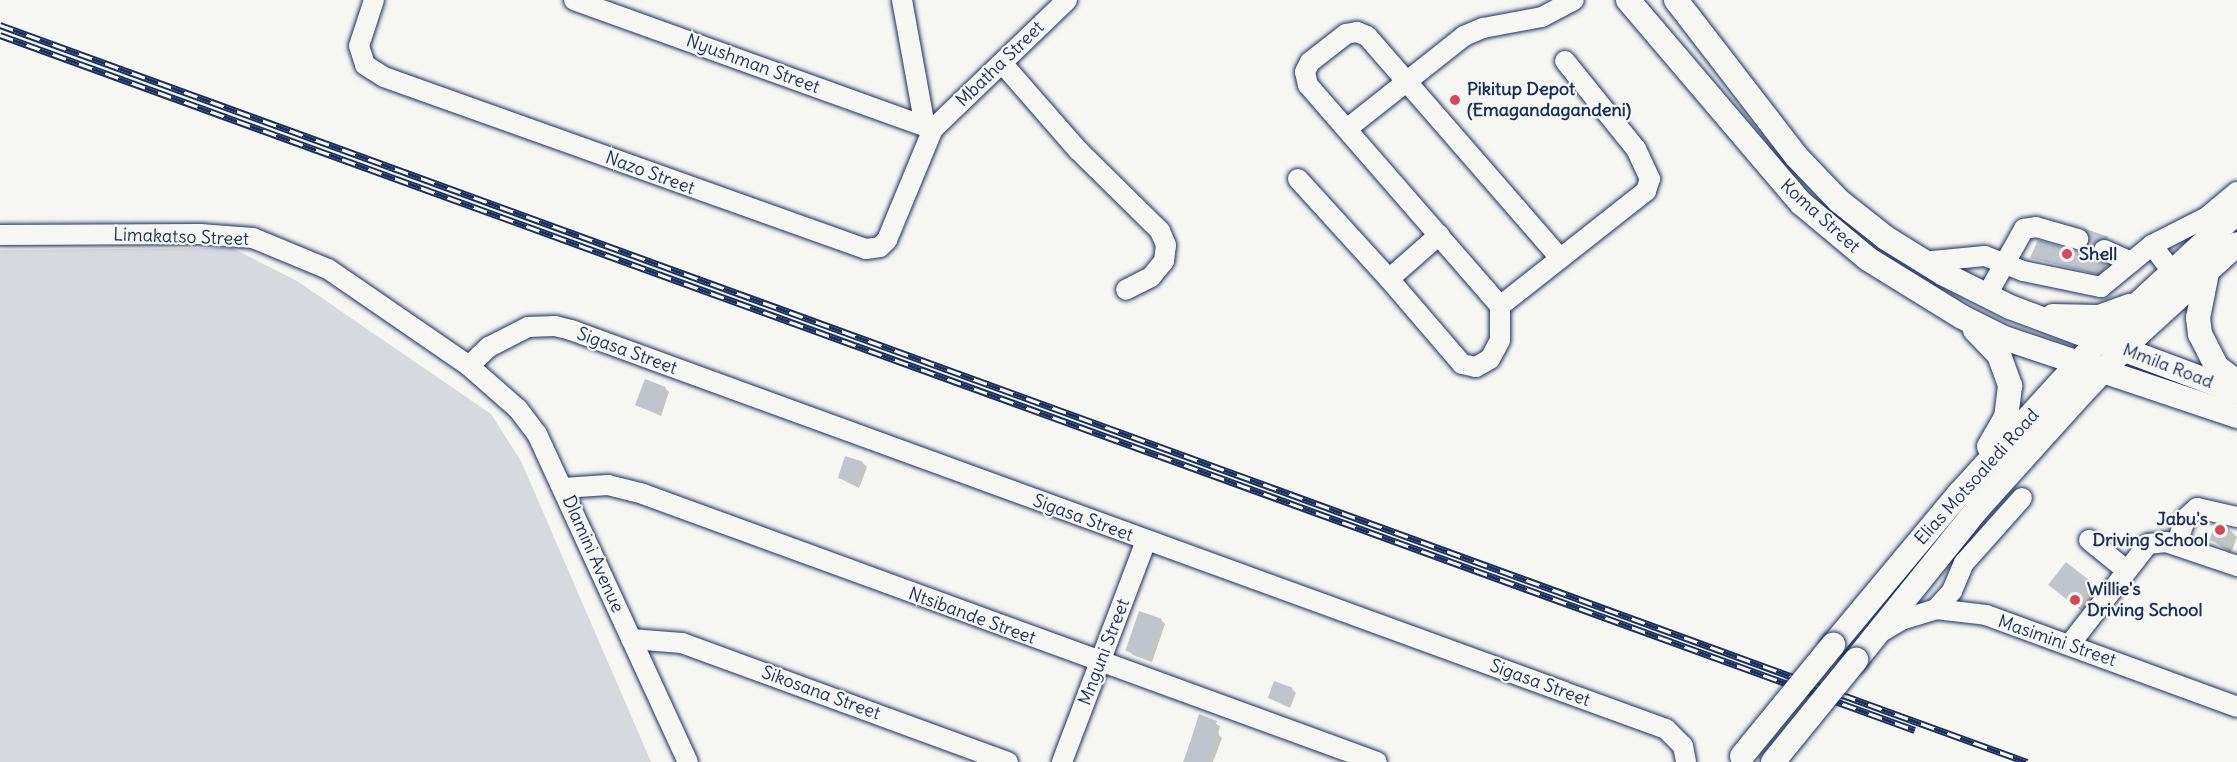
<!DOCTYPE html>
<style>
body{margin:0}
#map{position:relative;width:2237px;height:762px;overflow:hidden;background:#f6f6f2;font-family:Delius,sans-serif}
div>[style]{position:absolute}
.green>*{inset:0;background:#d6d9dd}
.shadow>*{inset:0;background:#0003}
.building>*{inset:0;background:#c0c4cd;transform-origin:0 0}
.minor-tunnel>*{height:20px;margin-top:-10px;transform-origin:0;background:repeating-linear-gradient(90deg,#caced4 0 20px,transparent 0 30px)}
.roads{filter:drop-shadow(0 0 2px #1b2f5e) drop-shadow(0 0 2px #1b2f5e)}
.minor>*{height:20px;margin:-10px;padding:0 10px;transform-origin:10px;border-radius:10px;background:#f6f6f2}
.major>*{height:24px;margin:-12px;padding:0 12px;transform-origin:12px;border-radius:12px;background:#f6f6f2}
.rail>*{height:7px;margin-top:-3.5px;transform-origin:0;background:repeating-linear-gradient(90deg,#f6f6f2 0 14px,#1b2f5e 0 28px);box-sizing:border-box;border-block:2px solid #1b2f5e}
.bridges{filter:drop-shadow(0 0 2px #1b2f5e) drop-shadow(0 0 2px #1b2f5e)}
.major-bridge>*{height:24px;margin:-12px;padding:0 12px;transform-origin:12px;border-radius:12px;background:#f6f6f2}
.dots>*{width:16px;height:16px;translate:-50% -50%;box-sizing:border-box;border:3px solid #f6f6f2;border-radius:50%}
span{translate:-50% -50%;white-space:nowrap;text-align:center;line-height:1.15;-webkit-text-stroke:4.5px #f6f6f2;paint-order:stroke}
.street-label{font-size:18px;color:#1b2f5e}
.poi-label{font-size:18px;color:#1b2f5e;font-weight:700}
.left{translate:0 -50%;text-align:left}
.right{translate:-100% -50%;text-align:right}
</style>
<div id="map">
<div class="green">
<i style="clip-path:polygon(232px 248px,297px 281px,491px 414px,521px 461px,651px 762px,0 762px,0 250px)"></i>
</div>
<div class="shadow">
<i style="clip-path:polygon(2086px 231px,2109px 239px,2094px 247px,2096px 260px,2107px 267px,2100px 275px,2031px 258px,2039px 242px,2081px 252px,2091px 242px)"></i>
<i style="clip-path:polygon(665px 388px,669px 392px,661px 416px,637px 405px)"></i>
<i style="clip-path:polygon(863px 463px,867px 467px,859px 488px,839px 478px)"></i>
<i style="clip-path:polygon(2229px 529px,2237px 537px,2231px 553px,2210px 539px)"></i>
<i style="clip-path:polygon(2092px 584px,2100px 592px,2084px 613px,2050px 585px)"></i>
<i style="clip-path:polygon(1161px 620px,1165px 624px,1152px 662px,1133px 655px,1129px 651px)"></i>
<i style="clip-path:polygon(1292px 689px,1296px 693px,1290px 708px,1269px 698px)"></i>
<i style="clip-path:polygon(1200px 716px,1220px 726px,1218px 734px,1222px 738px,1213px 762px,1183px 762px)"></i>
</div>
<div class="building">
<i style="clip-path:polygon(2083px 228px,2109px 237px,2093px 246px,2095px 257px,2106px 264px,2098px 274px,2030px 258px,2038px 240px,2075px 251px,2086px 248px,2090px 237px)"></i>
<i style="left:645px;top:379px;width:22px;height:28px;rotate:21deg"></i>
<i style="left:845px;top:456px;width:19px;height:23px;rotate:18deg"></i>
<i style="left:2214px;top:524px;width:16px;height:17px;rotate:15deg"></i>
<i style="left:2066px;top:562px;width:34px;height:29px;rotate:38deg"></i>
<i style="left:1139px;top:611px;width:24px;height:42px;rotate:19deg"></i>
<i style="left:1274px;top:681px;width:20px;height:18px;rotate:20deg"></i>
<i style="clip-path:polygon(1199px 714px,1217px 721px,1213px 731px,1219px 733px,1207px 762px,1184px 762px)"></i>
</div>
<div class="minor-tunnel">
<i style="left:2078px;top:239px;width:28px;rotate:23deg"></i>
</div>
<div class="roads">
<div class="minor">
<i style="left:374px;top:0;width:48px;rotate:108.1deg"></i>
<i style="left:359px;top:46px;width:20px;rotate:72deg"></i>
<i style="left:365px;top:65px;width:22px;rotate:32deg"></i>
<i style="left:384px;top:77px;width:512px;rotate:19.64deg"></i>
<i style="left:866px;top:249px;width:14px;rotate:-8deg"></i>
<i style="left:880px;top:247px;width:10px;rotate:-45deg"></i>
<i style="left:887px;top:240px;width:120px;rotate:-67.5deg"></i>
<i style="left:933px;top:129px;width:186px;rotate:-43.9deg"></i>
<i style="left:574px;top:0;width:381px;rotate:19.8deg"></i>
<i style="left:902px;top:0;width:128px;rotate:79.7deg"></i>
<i style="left:1002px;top:63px;width:116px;rotate:48.9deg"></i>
<i style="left:1078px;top:150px;width:115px;rotate:44.6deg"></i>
<i style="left:1160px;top:231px;width:15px;rotate:67deg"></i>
<i style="left:1166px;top:245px;width:16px;rotate:97deg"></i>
<i style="left:1164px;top:261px;width:21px;rotate:129deg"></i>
<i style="left:1151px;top:277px;width:28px;rotate:153deg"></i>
<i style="left:1348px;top:128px;width:148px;rotate:-38.4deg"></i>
<i style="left:1464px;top:36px;width:21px;rotate:-23deg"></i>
<i style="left:1483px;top:28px;width:60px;rotate:-10.6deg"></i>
<i style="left:1542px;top:17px;width:36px;rotate:-28deg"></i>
<i style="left:1298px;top:179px;width:135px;rotate:47.7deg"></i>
<i style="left:1389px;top:279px;width:67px;rotate:-41.3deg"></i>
<i style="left:0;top:235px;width:200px;rotate:-0.3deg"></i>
<i style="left:200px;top:234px;width:53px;rotate:4.3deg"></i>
<i style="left:253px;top:238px;width:81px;rotate:22.5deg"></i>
<i style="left:328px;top:269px;width:171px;rotate:34.5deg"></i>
<i style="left:469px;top:366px;width:65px;rotate:41.3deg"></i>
<i style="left:518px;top:409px;width:31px;rotate:53deg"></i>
<i style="left:537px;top:434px;width:361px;rotate:65.3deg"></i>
<i style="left:2152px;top:245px;width:31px;rotate:53deg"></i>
<i style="left:2104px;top:250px;width:30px;rotate:24deg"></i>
<i style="left:1560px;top:258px;width:294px;rotate:-131deg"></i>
<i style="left:1367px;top:36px;width:11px;rotate:-158deg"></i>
<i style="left:1357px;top:32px;width:11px;rotate:170deg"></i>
<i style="left:1346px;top:34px;width:46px;rotate:142.1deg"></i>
<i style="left:1310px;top:62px;width:11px;rotate:117deg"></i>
<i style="left:1305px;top:72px;width:13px;rotate:77deg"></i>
<i style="left:1308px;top:85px;width:293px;rotate:49deg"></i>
<i style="left:1500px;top:306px;width:186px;rotate:-38.2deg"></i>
<i style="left:1646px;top:191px;width:13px;rotate:-72deg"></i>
<i style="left:1650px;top:179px;width:33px;rotate:-115deg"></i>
<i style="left:1636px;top:149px;width:113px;rotate:-128.9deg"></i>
<i style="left:1922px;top:262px;width:63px;rotate:-5.4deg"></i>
<i style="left:1985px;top:256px;width:41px;rotate:21.5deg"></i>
<i style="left:2023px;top:271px;width:80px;rotate:11.6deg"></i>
<i style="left:2101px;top:287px;width:66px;rotate:-39.5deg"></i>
<i style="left:2152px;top:245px;width:62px;rotate:-27deg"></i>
<i style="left:2207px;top:217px;width:39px;rotate:-40deg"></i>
<i style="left:1389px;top:279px;width:112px;rotate:49.3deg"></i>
<i style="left:1462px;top:364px;width:14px;rotate:12deg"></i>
<i style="left:1476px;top:367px;width:16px;rotate:-30deg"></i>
<i style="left:1490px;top:359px;width:21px;rotate:-62deg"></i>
<i style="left:1500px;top:340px;width:34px;rotate:-90deg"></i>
<i style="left:1987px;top:295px;width:76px;rotate:-60.7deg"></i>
<i style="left:2024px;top:229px;width:12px;rotate:-9deg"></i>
<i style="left:2036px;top:227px;width:44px;rotate:15.9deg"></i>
<i style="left:469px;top:366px;width:28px;rotate:-44deg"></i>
<i style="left:489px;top:347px;width:44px;rotate:-27.1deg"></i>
<i style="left:528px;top:327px;width:27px;rotate:-2deg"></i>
<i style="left:555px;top:326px;width:16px;rotate:14deg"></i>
<i style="left:571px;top:330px;width:1165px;rotate:20.02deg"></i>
<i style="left:1666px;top:729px;width:24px;rotate:45deg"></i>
<i style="left:1683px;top:746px;width:16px;rotate:79deg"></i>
<i style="left:563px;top:488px;width:45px;rotate:-3.8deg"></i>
<i style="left:608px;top:485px;width:36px;rotate:14deg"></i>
<i style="left:643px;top:494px;width:781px;rotate:20.06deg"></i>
<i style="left:2089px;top:540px;width:46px;rotate:38.9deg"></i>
<i style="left:2176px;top:545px;width:29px;rotate:-70deg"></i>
<i style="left:2186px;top:518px;width:15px;rotate:-42deg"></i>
<i style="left:2197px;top:508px;width:41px;rotate:12.7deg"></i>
<i style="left:1936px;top:609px;width:24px;rotate:-48deg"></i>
<i style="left:1952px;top:591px;width:30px;rotate:-67deg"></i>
<i style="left:1964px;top:563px;width:87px;rotate:-48.3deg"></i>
<i style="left:1883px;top:631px;width:21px;rotate:-31deg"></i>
<i style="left:1901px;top:620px;width:37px;rotate:-17deg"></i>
<i style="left:1936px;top:609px;width:50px;rotate:6.8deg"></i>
<i style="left:1986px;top:615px;width:267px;rotate:20.1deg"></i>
<i style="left:631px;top:639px;width:51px;rotate:4.5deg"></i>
<i style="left:682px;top:643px;width:347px;rotate:20.1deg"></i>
<i style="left:2070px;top:644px;width:127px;rotate:-52deg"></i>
<i style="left:2148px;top:544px;width:18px;rotate:-6deg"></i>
<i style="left:2166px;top:542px;width:75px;rotate:18.7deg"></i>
<i style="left:1062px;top:762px;width:236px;rotate:-69.2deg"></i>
</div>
<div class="major">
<i style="left:1628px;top:0;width:267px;rotate:49.6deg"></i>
<i style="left:1801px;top:203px;width:87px;rotate:39.9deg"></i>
<i style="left:1868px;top:259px;width:110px;rotate:31.7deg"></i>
<i style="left:1962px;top:317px;width:47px;rotate:26.6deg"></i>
<i style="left:2004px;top:338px;width:246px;rotate:18.5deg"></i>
<i style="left:1676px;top:0;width:197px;rotate:52.4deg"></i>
<i style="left:1796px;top:156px;width:62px;rotate:46.3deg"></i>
<i style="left:1839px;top:201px;width:60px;rotate:38.2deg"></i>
<i style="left:1886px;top:238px;width:68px;rotate:31.8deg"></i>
<i style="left:1944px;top:274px;width:74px;rotate:26.6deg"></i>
<i style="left:2010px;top:307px;width:242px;rotate:20.5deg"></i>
<i style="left:2208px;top:268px;width:51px;rotate:101.3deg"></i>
<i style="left:2198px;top:318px;width:16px;rotate:83deg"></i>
<i style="left:2200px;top:334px;width:37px;rotate:63deg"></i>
<i style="left:2217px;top:367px;width:25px;rotate:37deg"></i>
<i style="left:2053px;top:316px;width:46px;rotate:1.2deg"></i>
<i style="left:2099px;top:317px;width:33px;rotate:-20deg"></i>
<i style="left:1975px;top:330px;width:35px;rotate:46deg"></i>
<i style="left:1999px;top:355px;width:33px;rotate:70deg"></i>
<i style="left:2010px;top:386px;width:31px;rotate:97deg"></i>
<i style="left:2006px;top:417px;width:34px;rotate:120deg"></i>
<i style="left:1833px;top:645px;width:197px;rotate:-50.2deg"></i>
<i style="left:1959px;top:494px;width:208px;rotate:-47.7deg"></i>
<i style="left:2099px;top:340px;width:188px;rotate:-42.8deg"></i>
<i style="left:1856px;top:660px;width:198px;rotate:-51.2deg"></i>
<i style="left:1980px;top:506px;width:152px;rotate:-47.9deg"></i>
<i style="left:2082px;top:393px;width:80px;rotate:-46.5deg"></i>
<i style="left:2137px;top:335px;width:135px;rotate:-42.3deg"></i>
</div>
</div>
<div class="rail">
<i style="left:0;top:25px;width:2157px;rotate:19.98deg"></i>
<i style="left:0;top:35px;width:2037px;rotate:19.95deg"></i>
</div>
<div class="bridges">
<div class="major-bridge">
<i style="left:1742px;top:756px;width:144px;rotate:-50.7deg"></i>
<i style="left:1773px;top:762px;width:132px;rotate:-50.9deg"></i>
</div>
</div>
<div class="dots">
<i style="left:1455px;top:100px;background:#d1495b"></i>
<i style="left:2067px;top:254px;background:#d1495b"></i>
<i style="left:2220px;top:530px;background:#d1495b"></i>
<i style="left:2075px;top:600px;background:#d1495b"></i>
</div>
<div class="street-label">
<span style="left:753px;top:64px;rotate:20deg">Nyushman Street</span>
<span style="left:1000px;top:64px;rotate:-44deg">Mbatha Street</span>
<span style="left:650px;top:173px;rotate:20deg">Nazo Street</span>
<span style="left:1820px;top:216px;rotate:42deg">Koma Street</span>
<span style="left:181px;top:237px;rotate:2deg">Limakatso Street</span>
<span style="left:627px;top:351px;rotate:20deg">Sigasa Street</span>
<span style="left:2168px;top:366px;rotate:21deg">Mmila Road</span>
<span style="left:1977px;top:477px;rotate:-48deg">Elias Motsoaledi Road</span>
<span style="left:1083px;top:518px;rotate:20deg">Sigasa Street</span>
<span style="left:593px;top:554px;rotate:66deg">Dlamini Avenue</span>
<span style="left:972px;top:616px;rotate:20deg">Ntsibande Street</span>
<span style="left:2057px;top:641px;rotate:19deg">Masimini Street</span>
<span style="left:1104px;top:652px;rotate:-69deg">Mnguni Street</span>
<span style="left:1540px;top:683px;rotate:20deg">Sigasa Street</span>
<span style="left:821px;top:693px;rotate:20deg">Sikosana Street</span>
</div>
<div class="poi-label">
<span class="left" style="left:1467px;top:100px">Pikitup Depot<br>(Emagandagandeni)</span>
<span class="left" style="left:2079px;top:254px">Shell</span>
<span class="right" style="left:2208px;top:530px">Jabu's<br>Driving School</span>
<span class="left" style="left:2087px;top:600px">Willie's<br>Driving School</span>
</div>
</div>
